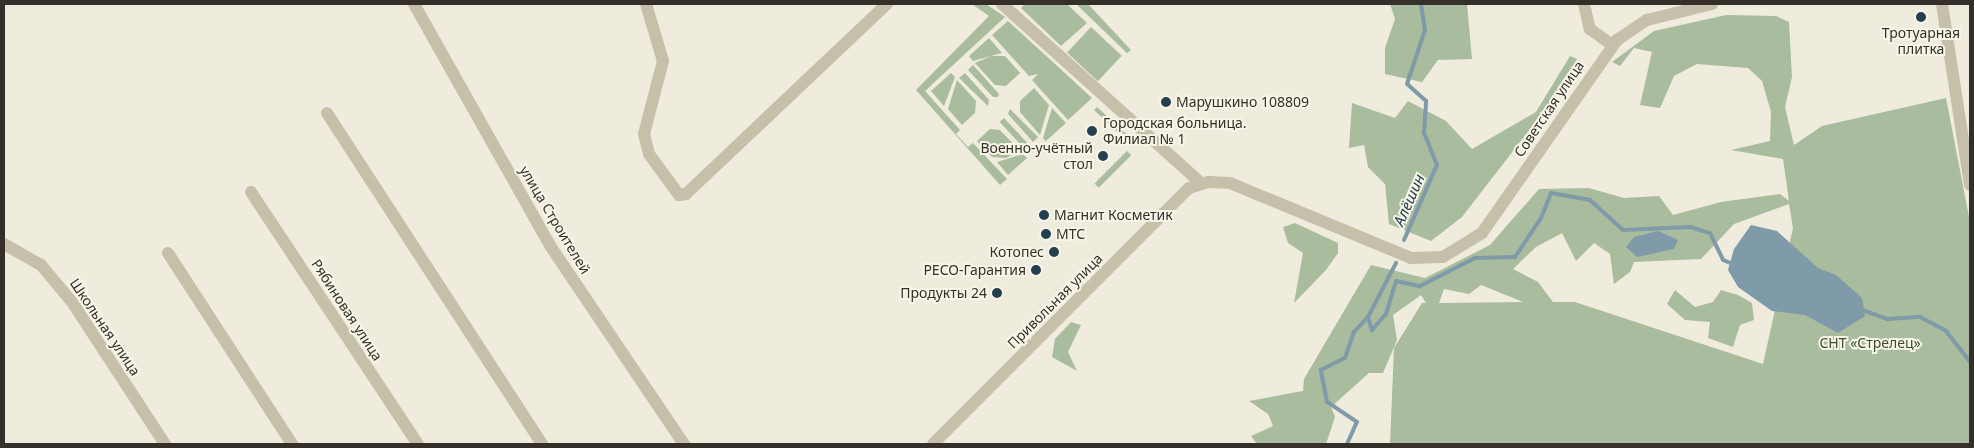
<!DOCTYPE html>
<meta charset="utf-8">
<style>
body{margin:0}
#map{position:relative;width:1974px;height:448px;overflow:hidden;background:#efecdd;font-family:"Noto Sans",sans-serif}
div>[style]{position:absolute}
.green>*{inset:0;background:#a9bc9e;transform-origin:0 0}
.water>*{inset:0;background:#7f9aa9}
.stream>*{height:4px;margin:-2px;padding:0 2px;transform-origin:2px;border-radius:2px;background:#7f9aa9}
.minor>*{height:12px;margin:-6px;padding:0 6px;transform-origin:6px;border-radius:6px;background:#c6bfaa}
.tertiary>*{height:12px;margin:-6px;padding:0 6px;transform-origin:6px;border-radius:6px;background:#c6bfaa}
.dots>*{width:14px;height:14px;translate:-50% -50%;box-sizing:border-box;border:2px solid #f7f5e8;border-radius:50%}
span{translate:-50% -50%;white-space:nowrap;text-align:center;line-height:1.15;-webkit-text-stroke:4px #f7f5e8;paint-order:stroke}
.poi-label{font-size:14px;color:#343029}
.left{translate:0 -50%;text-align:left}
.right{translate:-100% -50%;text-align:right}
.street-label{font-size:14px;color:#343029}
.park-label{font-size:14px;color:#3a4f2f}
.water-label{font-size:15px;color:#234051;font-style:italic}
.frame{position:absolute;inset:0;border:5px solid #343029;pointer-events:none}
</style>
<div id="map">
<div class="green">
<i style="clip-path:polygon(972px 4px,986px 4px,1005px 17px,925px 91px,960px 130px,956px 134px,968px 147px,973px 143px,1007px 179px,1000px 185px,916px 90px,989px 16px)"></i>
<i style="clip-path:polygon(1025px 4px,1067px 4px,1087px 23px,1061px 46px,1021px 8px)"></i>
<i style="clip-path:polygon(1076px 4px,1088px 4px,1131px 50px,1127px 53px)"></i>
<i style="clip-path:polygon(1390px 4px,1467px 4px,1472px 59px,1438px 60px,1422px 82px,1385px 74px,1385px 48px,1395px 19px)"></i>
<i style="clip-path:polygon(evenodd,1726px 15px,1776px 16px,1789px 22px,1792px 77px,1785px 107px,1794px 145px,1822px 126px,1946px 98px,1970px 222px,1970px 444px,1390px 444px,1394px 348px,1422px 303px,1426px 303px,1421px 295px,1393px 315px,1397px 340px,1383px 373px,1369px 373px,1331px 407px,1335px 417px,1326px 444px,1257px 444px,1251px 436px,1273px 426px,1268px 414px,1249px 401px,1303px 391px,1304px 379px,1371px 265px,1425px 278px,1490px 245px,1539px 189px,1589px 188px,1624px 198px,1659px 196px,1673px 215px,1721px 202px,1780px 194px,1789px 201px,1783px 159px,1731px 150px,1770px 141px,1771px 112px,1762px 81px,1748px 68px,1697px 64px,1674px 76px,1660px 108px,1640px 105px,1652px 52px,1634px 48px,1620px 66px,1612px 62px,1654px 31px,1726px 15px,1789px 204px,1793px 228px,1763px 364px,1575px 302px,1553px 302px,1538px 282px,1513px 269px,1536px 247px,1562px 233px,1576px 261px,1594px 243px,1610px 254px,1614px 284px,1630px 272px,1634px 262px,1701px 259px,1734px 224px,1789px 204px,1726px 15px,1481px 285px,1523px 302px,1439px 303px,1444px 289px,1469px 294px,1481px 285px)"></i>
<i style="clip-path:polygon(1008px 21px,1092px 98px,1068px 120px,1032px 80px,1038px 74px,1029px 76px,992px 35px)"></i>
<i style="left:1091px;top:27px;width:42px;height:35px;rotate:43deg"></i>
<i style="clip-path:polygon(989px 38px,1002px 53px,973px 61px,969px 56px)"></i>
<i style="clip-path:polygon(991px 56px,1005px 56px,1020px 73px,1006px 86px,995px 85px,975px 63px)"></i>
<i style="clip-path:polygon(1570px 56px,1577px 59px,1554px 98px,1462px 217px,1431px 241px,1389px 224px,1385px 184px,1368px 167px,1364px 145px,1349px 148px,1352px 103px,1395px 118px,1408px 101px,1446px 121px,1472px 149px,1536px 112px)"></i>
<i style="clip-path:polygon(973px 65px,999px 94px,998px 97px,993px 97px,968px 70px)"></i>
<i style="clip-path:polygon(951px 73px,955px 77px,944px 106px,931px 91px)"></i>
<i style="clip-path:polygon(965px 73px,989px 100px,988px 106px,959px 78px)"></i>
<i style="clip-path:polygon(957px 80px,976px 101px,975px 113px,962px 125px,948px 109px)"></i>
<i style="clip-path:polygon(1034px 88px,1049px 105px,1040px 135px,1020px 112px,1020px 101px)"></i>
<i style="clip-path:polygon(1097px 107px,1132px 139px,1128px 142px,1094px 110px)"></i>
<i style="clip-path:polygon(1052px 108px,1066px 123px,1046px 141px,1043px 138px)"></i>
<i style="clip-path:polygon(1010px 109px,1038px 137px,1033px 142px,1008px 114px)"></i>
<i style="left:1004px;top:118px;width:37px;height:6px;rotate:47deg"></i>
<i style="clip-path:polygon(990px 129px,1000px 130px,1020px 151px,1006px 158px,992px 157px,977px 141px)"></i>
<i style="left:1127px;top:151px;width:6px;height:46px;rotate:45deg"></i>
<i style="clip-path:polygon(1023px 154px,1027px 158px,1008px 175px,997px 162px)"></i>
<i style="clip-path:polygon(1295px 223px,1338px 243px,1338px 253px,1326px 270px,1294px 303px,1303px 253px,1288px 243px,1283px 227px)"></i>
<i style="clip-path:polygon(1675px 290px,1695px 307px,1713px 302px,1721px 290px,1738px 295px,1752px 303px,1754px 320px,1740px 325px,1733px 347px,1708px 338px,1710px 322px,1685px 320px,1667px 304px)"></i>
<i style="clip-path:polygon(1071px 322px,1081px 325px,1068px 352px,1077px 371px,1052px 357px,1055px 339px)"></i>
</div>
<div class="water">
<i style="clip-path:polygon(1751px 225px,1777px 231px,1818px 268px,1836px 275px,1862px 298px,1865px 316px,1838px 333px,1805px 315px,1772px 311px,1738px 287px,1728px 270px,1734px 249px)"></i>
<i style="clip-path:polygon(1658px 231px,1678px 240px,1674px 249px,1637px 257px,1626px 247px,1634px 237px)"></i>
</div>
<div class="stream">
<i style="left:1404px;top:240px;width:82px;rotate:-66.3deg"></i>
<i style="left:1437px;top:165px;width:35px;rotate:-112deg"></i>
<i style="left:1424px;top:132px;width:31px;rotate:-86deg"></i>
<i style="left:1426px;top:101px;width:25px;rotate:-138deg"></i>
<i style="left:1407px;top:84px;width:57px;rotate:-71.6deg"></i>
<i style="left:1425px;top:30px;width:26px;rotate:-99deg"></i>
<i style="left:1860px;top:309px;width:30px;rotate:20deg"></i>
<i style="left:1888px;top:319px;width:32px;rotate:-4deg"></i>
<i style="left:1920px;top:317px;width:30px;rotate:28deg"></i>
<i style="left:1946px;top:331px;width:39px;rotate:52deg"></i>
<i style="left:1368px;top:317px;width:14px;rotate:73deg"></i>
<i style="left:1372px;top:330px;width:21px;rotate:-49deg"></i>
<i style="left:1386px;top:314px;width:34px;rotate:-73deg"></i>
<i style="left:1396px;top:281px;width:25px;rotate:12deg"></i>
<i style="left:1420px;top:286px;width:62px;rotate:-27deg"></i>
<i style="left:1475px;top:258px;width:40px;rotate:-1.4deg"></i>
<i style="left:1515px;top:257px;width:47px;rotate:-56.3deg"></i>
<i style="left:1541px;top:218px;width:27px;rotate:-68deg"></i>
<i style="left:1551px;top:193px;width:40px;rotate:10deg"></i>
<i style="left:1590px;top:200px;width:45px;rotate:42.3deg"></i>
<i style="left:1623px;top:230px;width:67px;rotate:-2.6deg"></i>
<i style="left:1690px;top:227px;width:21px;rotate:17deg"></i>
<i style="left:1710px;top:233px;width:30px;rotate:64deg"></i>
<i style="left:1723px;top:260px;width:11px;rotate:22deg"></i>
<i style="left:1347px;top:444px;width:24px;rotate:-66deg"></i>
<i style="left:1357px;top:422px;width:36px;rotate:-146deg"></i>
<i style="left:1327px;top:402px;width:33px;rotate:-101deg"></i>
<i style="left:1321px;top:370px;width:27px;rotate:-27deg"></i>
<i style="left:1345px;top:358px;width:28px;rotate:-71deg"></i>
<i style="left:1354px;top:332px;width:21px;rotate:-47deg"></i>
<i style="left:1368px;top:317px;width:61px;rotate:-62.6deg"></i>
</div>
<div class="minor">
<i style="left:414px;top:4px;width:279px;rotate:60.6deg"></i>
<i style="left:551px;top:247px;width:238px;rotate:56deg"></i>
<i style="left:646px;top:4px;width:59px;rotate:73.4deg"></i>
<i style="left:663px;top:61px;width:75px;rotate:104.6deg"></i>
<i style="left:644px;top:134px;width:21px;rotate:76deg"></i>
<i style="left:649px;top:154px;width:51px;rotate:53.8deg"></i>
<i style="left:679px;top:195px;width:7px;rotate:-8deg"></i>
<i style="left:686px;top:194px;width:277px;rotate:-43.4deg"></i>
<i style="left:1002px;top:4px;width:268px;rotate:42deg"></i>
<i style="left:1584px;top:4px;width:26px;rotate:77deg"></i>
<i style="left:1590px;top:29px;width:27px;rotate:36deg"></i>
<i style="left:1942px;top:4px;width:183px;rotate:81.2deg"></i>
<i style="left:327px;top:113px;width:395px;rotate:57deg"></i>
<i style="left:251px;top:192px;width:302px;rotate:56.5deg"></i>
<i style="left:4px;top:244px;width:43px;rotate:29.6deg"></i>
<i style="left:41px;top:265px;width:48px;rotate:50deg"></i>
<i style="left:72px;top:302px;width:170px;rotate:56.8deg"></i>
<i style="left:168px;top:253px;width:228px;rotate:57deg"></i>
</div>
<div class="tertiary">
<i style="left:933px;top:444px;width:362px;rotate:-45deg"></i>
<i style="left:1189px;top:188px;width:21px;rotate:-17deg"></i>
<i style="left:1209px;top:182px;width:21px;rotate:3deg"></i>
<i style="left:1230px;top:183px;width:196px;rotate:22.5deg"></i>
<i style="left:1411px;top:258px;width:32px;rotate:-2deg"></i>
<i style="left:1443px;top:257px;width:46px;rotate:-31.6deg"></i>
<i style="left:1482px;top:233px;width:236px;rotate:-55deg"></i>
<i style="left:1617px;top:40px;width:36px;rotate:-34deg"></i>
<i style="left:1647px;top:20px;width:67px;rotate:-13.8deg"></i>
</div>
<div class="dots">
<i style="left:1921px;top:17px;background:#234051"></i>
<i style="left:1166px;top:102px;background:#234051"></i>
<i style="left:1092px;top:131px;background:#234051"></i>
<i style="left:1103px;top:156px;background:#234051"></i>
<i style="left:1044px;top:215px;background:#234051"></i>
<i style="left:1046px;top:234px;background:#234051"></i>
<i style="left:1054px;top:252px;background:#234051"></i>
<i style="left:1036px;top:270px;background:#234051"></i>
<i style="left:997px;top:293px;background:#234051"></i>
</div>
<div class="poi-label">
<span style="left:1921px;top:41px">Тротуарная<br>плитка</span>
<span class="left" style="left:1176px;top:102px">Марушкино 108809</span>
<span class="left" style="left:1103px;top:131px">Городская больница.<br>Филиал № 1</span>
<span class="right" style="left:1093px;top:156px">Военно-учётный<br>стол</span>
<span class="left" style="left:1054px;top:215px">Магнит Косметик</span>
<span class="left" style="left:1056px;top:234px">МТС</span>
<span class="right" style="left:1044px;top:252px">Котопес</span>
<span class="right" style="left:1026px;top:270px">РЕСО-Гарантия</span>
<span class="right" style="left:987px;top:293px">Продукты 24</span>
</div>
<div class="street-label">
<span style="left:1549px;top:109px;rotate:-56deg">Советская улица</span>
<span style="left:555px;top:220px;rotate:59deg">улица Строителей</span>
<span style="left:1055px;top:301px;rotate:-45deg">Привольная улица</span>
<span style="left:347px;top:310px;rotate:57deg">Рябиновая улица</span>
<span style="left:105px;top:327px;rotate:56deg">Школьная улица</span>
</div>
<div class="park-label">
<span style="left:1870px;top:343px">СНТ «Стрелец»</span>
</div>
<div class="water-label">
<span style="left:1409px;top:200px;rotate:-66deg">Алёшин</span>
</div>
<div class="frame"></div>
</div>
